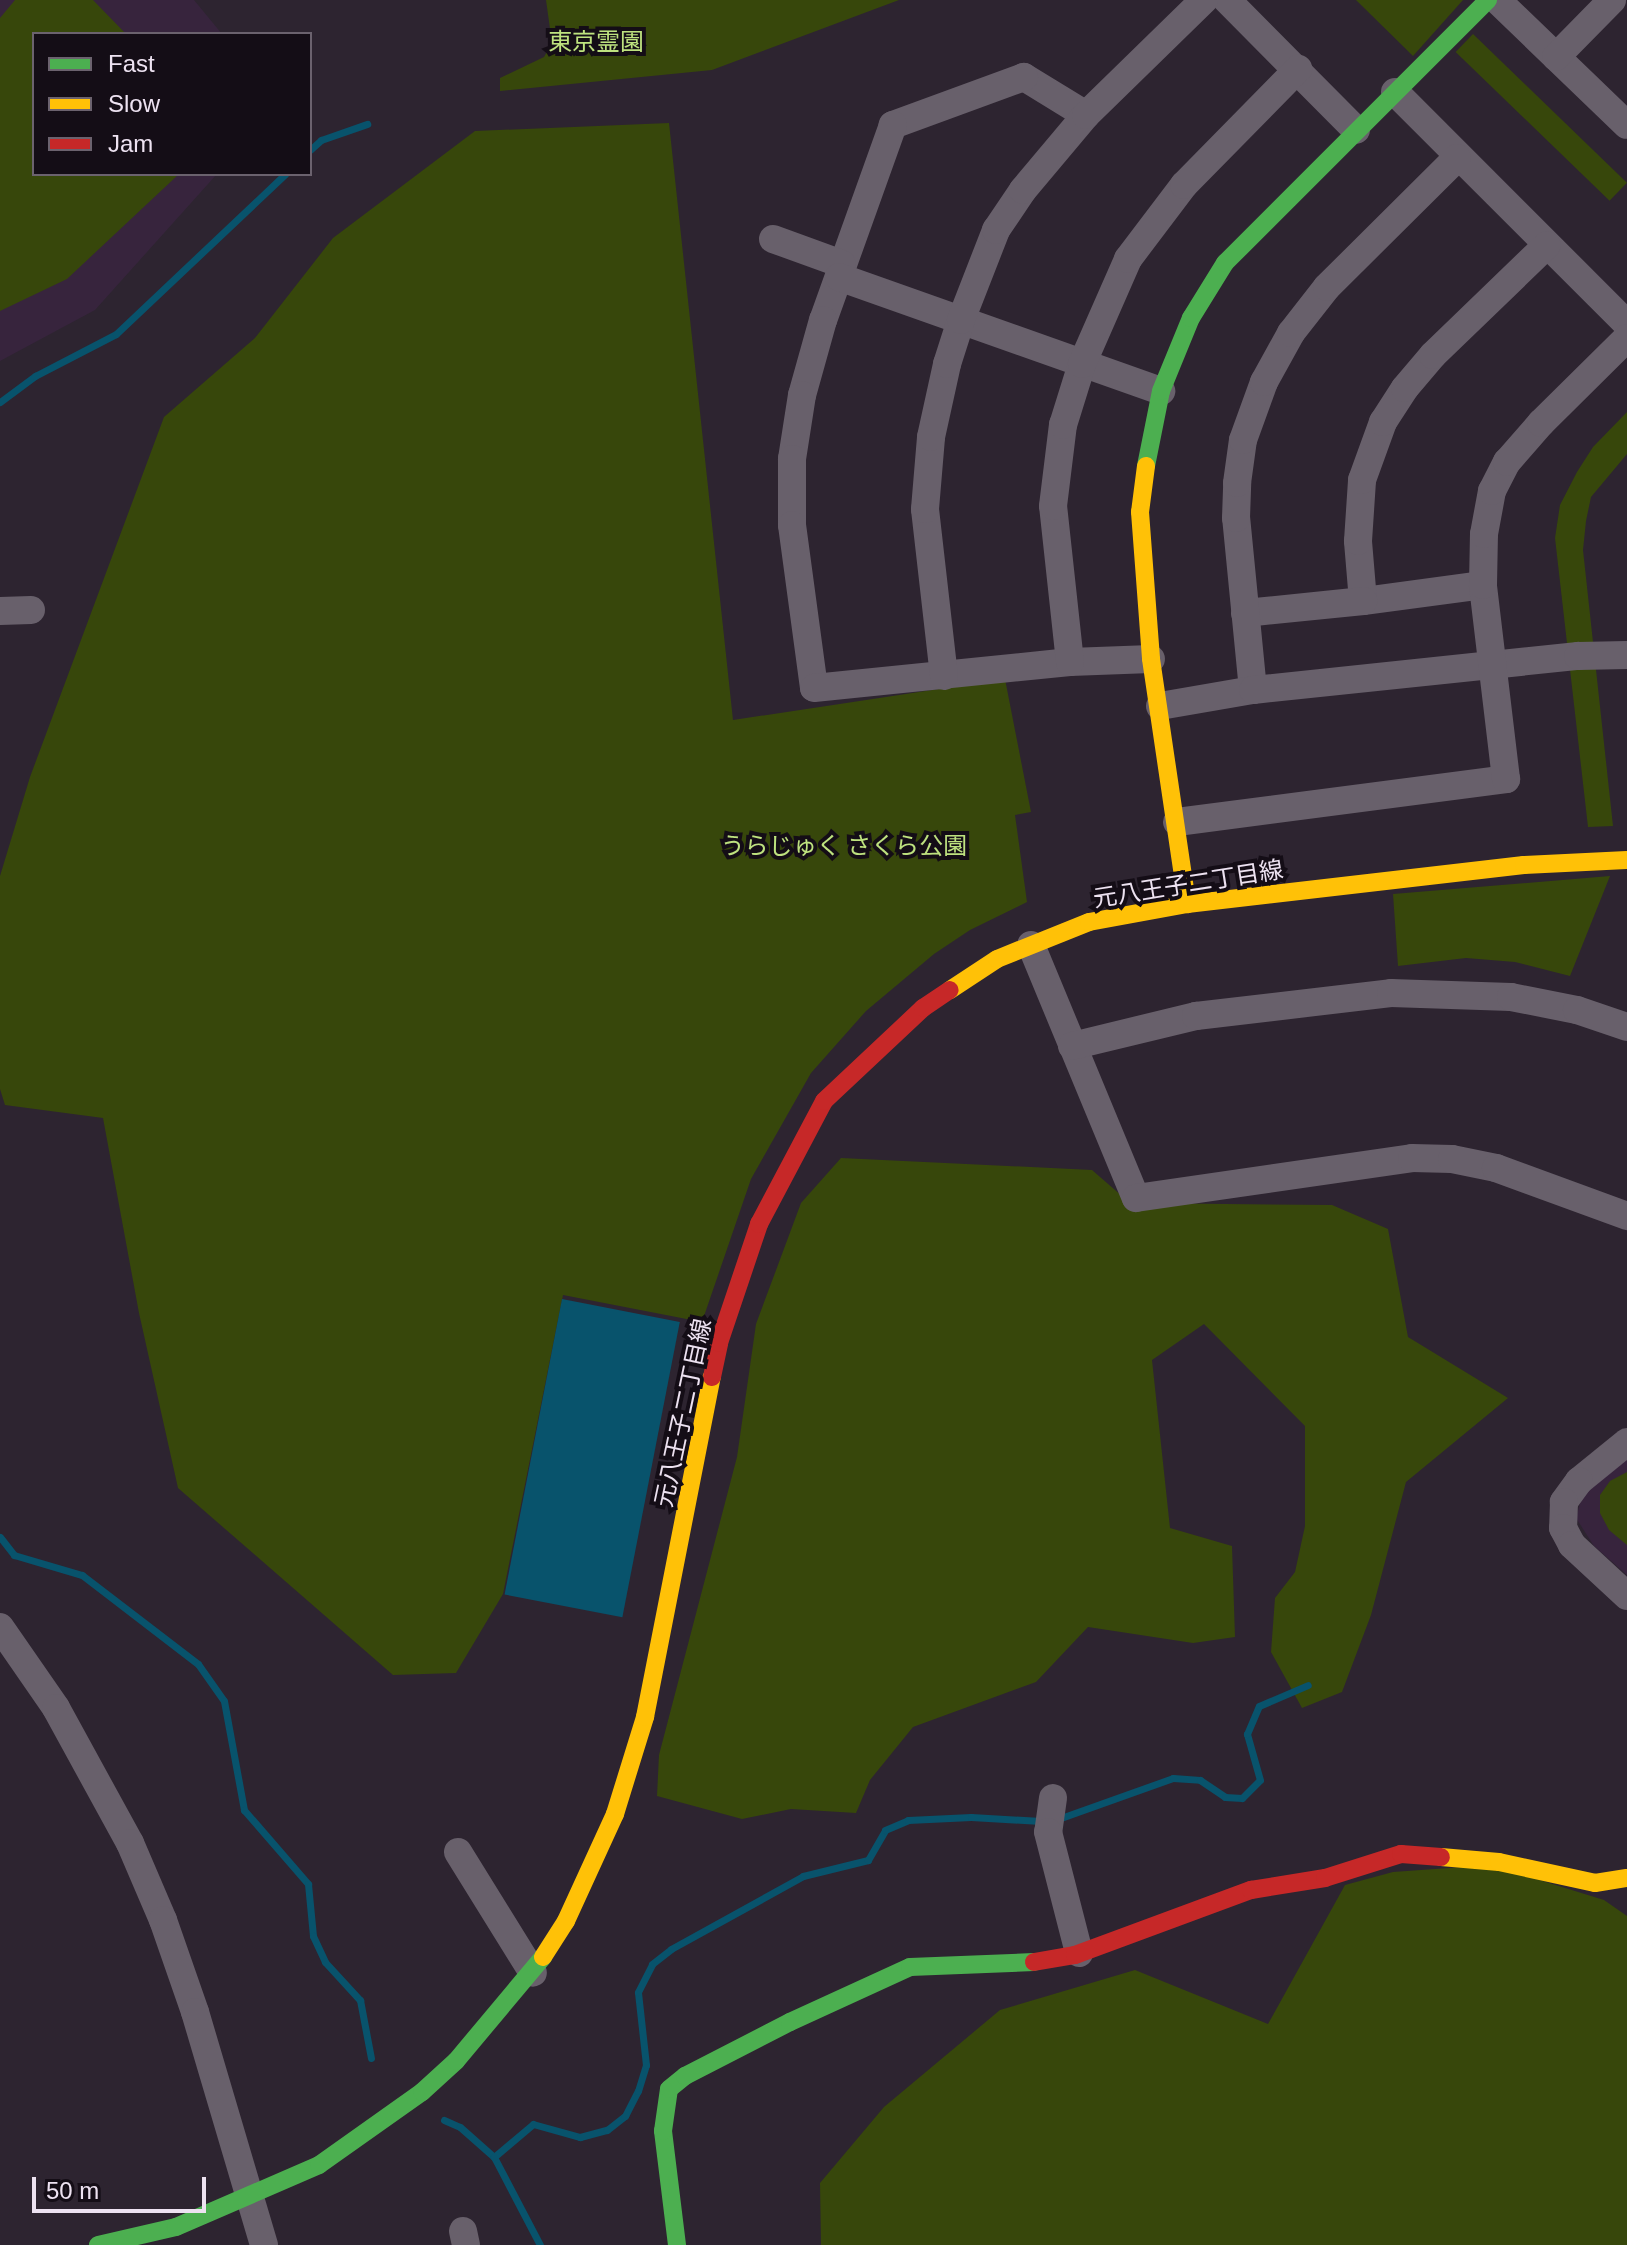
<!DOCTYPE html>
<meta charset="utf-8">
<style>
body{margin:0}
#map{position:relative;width:1627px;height:2245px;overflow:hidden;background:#2d2430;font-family:Helvetica,"Noto Sans JP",sans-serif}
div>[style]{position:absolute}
.built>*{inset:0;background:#37243d}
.green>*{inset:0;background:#37470b;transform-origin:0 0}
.water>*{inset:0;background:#08536c;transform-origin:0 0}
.stream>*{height:7px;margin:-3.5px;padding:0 3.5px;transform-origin:3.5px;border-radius:3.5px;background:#08536c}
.street>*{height:28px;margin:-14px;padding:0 14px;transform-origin:14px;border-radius:14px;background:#68606b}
.fast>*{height:18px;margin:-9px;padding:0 9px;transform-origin:9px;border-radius:9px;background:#4caf50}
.slow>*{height:18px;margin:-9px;padding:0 9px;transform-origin:9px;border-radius:9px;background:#ffc107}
.jam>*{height:18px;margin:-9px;padding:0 9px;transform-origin:9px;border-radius:9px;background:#c62828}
span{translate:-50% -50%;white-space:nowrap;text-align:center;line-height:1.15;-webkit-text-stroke:8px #140d16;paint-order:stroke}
.park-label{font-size:24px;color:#bee27f}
.street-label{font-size:24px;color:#ede2f1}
.legend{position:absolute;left:32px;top:32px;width:280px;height:144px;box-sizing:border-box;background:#140d16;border:2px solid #6b626e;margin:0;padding:10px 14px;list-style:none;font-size:24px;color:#ede2f1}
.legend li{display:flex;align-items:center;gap:16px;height:40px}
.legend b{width:40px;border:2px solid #6b626e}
.scale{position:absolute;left:32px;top:2177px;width:174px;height:36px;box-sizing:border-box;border:4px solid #ede2f1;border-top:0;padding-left:10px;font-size:24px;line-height:28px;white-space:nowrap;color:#ede2f1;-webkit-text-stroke:6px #140d16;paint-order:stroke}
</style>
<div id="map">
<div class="built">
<i style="clip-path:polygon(0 0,194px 0,222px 34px,34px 34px,34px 174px,217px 174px,95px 310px,0 361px)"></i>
<i style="clip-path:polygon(1627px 1457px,1627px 1575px,1594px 1546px,1576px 1518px,1581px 1500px,1596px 1480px)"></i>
</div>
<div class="green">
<i style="clip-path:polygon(15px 0,93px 0,126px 34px,34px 34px,34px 174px,179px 174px,67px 279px,0 311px,0 18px)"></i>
<i style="clip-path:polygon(546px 0,899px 0,712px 70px,500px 91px,500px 78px,544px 57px,552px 43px)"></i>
<i style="clip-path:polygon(1356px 0,1463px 0,1413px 56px)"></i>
<i style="left:1473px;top:34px;width:214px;height:25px;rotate:44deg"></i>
<i style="clip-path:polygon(669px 123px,733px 720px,1005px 679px,1031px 812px,1015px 815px,1027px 902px,970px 930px,934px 954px,866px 1011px,811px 1073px,751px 1179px,702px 1322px,563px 1295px,503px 1594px,456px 1673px,393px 1675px,178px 1488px,139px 1313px,103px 1118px,5px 1105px,0 1089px,0 876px,30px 777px,164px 417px,255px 338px,333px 238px,475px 131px)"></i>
<i style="clip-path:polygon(1627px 412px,1627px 454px,1591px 497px,1586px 521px,1583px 550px,1613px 826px,1588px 827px,1555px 538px,1560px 505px,1577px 472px,1593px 447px)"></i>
<i style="clip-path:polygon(1610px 876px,1570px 976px,1515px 962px,1466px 958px,1398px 966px,1393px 894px)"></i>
<i style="clip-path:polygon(841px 1158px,1092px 1170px,1130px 1203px,1332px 1205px,1388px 1229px,1408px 1337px,1508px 1398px,1406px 1482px,1371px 1615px,1342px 1692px,1302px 1708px,1271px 1652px,1275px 1598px,1295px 1572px,1305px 1526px,1305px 1426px,1204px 1324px,1152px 1360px,1170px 1528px,1232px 1546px,1235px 1637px,1193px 1643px,1088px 1627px,1036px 1682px,913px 1727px,870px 1780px,856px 1813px,791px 1809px,742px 1819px,657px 1796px,659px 1755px,737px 1457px,756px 1324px,801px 1203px)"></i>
<i style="clip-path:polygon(1627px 1472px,1627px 1545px,1609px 1530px,1600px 1513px,1600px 1495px,1610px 1481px)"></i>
<i style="clip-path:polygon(1491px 1865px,1604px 1900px,1627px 1916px,1627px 2245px,821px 2245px,820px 2183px,884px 2107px,1000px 2010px,1135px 1970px,1268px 2024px,1345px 1885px,1393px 1872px)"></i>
</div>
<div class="water">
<i style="left:562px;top:1299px;width:120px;height:301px;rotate:11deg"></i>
</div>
<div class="stream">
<i style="left:310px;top:150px;width:15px;rotate:-42deg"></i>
<i style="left:321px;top:140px;width:49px;rotate:-19.2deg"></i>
<i style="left:0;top:402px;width:44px;rotate:-36.6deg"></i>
<i style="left:35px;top:376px;width:91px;rotate:-27.4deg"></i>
<i style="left:116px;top:334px;width:233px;rotate:-43.4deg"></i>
<i style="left:0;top:1537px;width:23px;rotate:52deg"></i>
<i style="left:14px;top:1555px;width:71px;rotate:16.4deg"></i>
<i style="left:82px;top:1575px;width:146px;rotate:37.5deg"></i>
<i style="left:198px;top:1664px;width:45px;rotate:54.9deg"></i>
<i style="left:224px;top:1701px;width:111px;rotate:79.6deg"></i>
<i style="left:244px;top:1810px;width:98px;rotate:49.1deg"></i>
<i style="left:308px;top:1884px;width:52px;rotate:84.5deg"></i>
<i style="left:313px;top:1936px;width:29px;rotate:65deg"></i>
<i style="left:325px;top:1962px;width:52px;rotate:47.4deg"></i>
<i style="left:360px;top:2000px;width:59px;rotate:79.3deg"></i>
<i style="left:1058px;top:1819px;width:122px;rotate:-19.6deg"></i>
<i style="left:1173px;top:1778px;width:27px;rotate:4deg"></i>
<i style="left:1200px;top:1780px;width:30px;rotate:34deg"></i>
<i style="left:1225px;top:1797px;width:17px;rotate:3deg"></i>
<i style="left:1242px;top:1798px;width:25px;rotate:-45deg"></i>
<i style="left:1260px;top:1780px;width:48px;rotate:-105.8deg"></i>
<i style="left:1247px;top:1734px;width:30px;rotate:-67deg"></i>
<i style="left:1259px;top:1706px;width:53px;rotate:-23.2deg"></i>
<i style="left:444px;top:2120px;width:17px;rotate:24deg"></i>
<i style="left:460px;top:2127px;width:45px;rotate:41.4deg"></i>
<i style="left:494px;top:2157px;width:99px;rotate:62.4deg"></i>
<i style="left:494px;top:2157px;width:51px;rotate:-40.2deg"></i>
<i style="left:533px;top:2124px;width:49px;rotate:15.5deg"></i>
<i style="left:580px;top:2137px;width:28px;rotate:-15deg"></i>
<i style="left:607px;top:2130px;width:23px;rotate:-38deg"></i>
<i style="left:625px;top:2116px;width:28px;rotate:-63deg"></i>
<i style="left:638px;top:2091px;width:27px;rotate:-73deg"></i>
<i style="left:646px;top:2065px;width:73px;rotate:-96.3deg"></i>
<i style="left:638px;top:1992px;width:31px;rotate:-63deg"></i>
<i style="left:652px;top:1964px;width:24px;rotate:-38deg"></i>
<i style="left:671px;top:1949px;width:151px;rotate:-28.9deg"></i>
<i style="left:803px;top:1876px;width:67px;rotate:-13.8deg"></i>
<i style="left:868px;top:1860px;width:34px;rotate:-60deg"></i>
<i style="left:885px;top:1830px;width:25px;rotate:-23deg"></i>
<i style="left:908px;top:1820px;width:63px;rotate:-2.7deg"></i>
<i style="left:971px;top:1817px;width:70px;rotate:3.3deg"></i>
</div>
<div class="street">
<i style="left:1227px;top:0;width:183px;rotate:45.2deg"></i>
<i style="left:1497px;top:0;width:180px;rotate:43.9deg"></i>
<i style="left:1556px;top:57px;width:80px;rotate:-45.5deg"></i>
<i style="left:1395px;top:92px;width:328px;rotate:45deg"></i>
<i style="left:1086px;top:115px;width:73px;rotate:-148.5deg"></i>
<i style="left:1024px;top:77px;width:140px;rotate:159.9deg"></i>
<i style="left:893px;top:125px;width:207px;rotate:109.7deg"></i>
<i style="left:823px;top:320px;width:78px;rotate:105.6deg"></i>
<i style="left:802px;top:395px;width:65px;rotate:98.9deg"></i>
<i style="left:792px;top:459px;width:66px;rotate:90deg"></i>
<i style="left:792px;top:525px;width:164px;rotate:82.3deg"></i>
<i style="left:814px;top:688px;width:257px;rotate:-5.8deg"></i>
<i style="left:1070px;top:662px;width:81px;rotate:-2.1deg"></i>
<i style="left:773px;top:239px;width:73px;rotate:19.9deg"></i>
<i style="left:839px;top:277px;width:342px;rotate:19.5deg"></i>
<i style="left:1483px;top:585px;width:121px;rotate:172.4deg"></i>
<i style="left:1363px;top:601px;width:60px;rotate:-94.8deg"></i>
<i style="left:1358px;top:541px;width:61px;rotate:-86.2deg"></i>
<i style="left:1362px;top:480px;width:62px;rotate:-70.1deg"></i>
<i style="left:1383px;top:422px;width:40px;rotate:-57.1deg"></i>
<i style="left:1405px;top:388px;width:43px;rotate:-49.7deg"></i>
<i style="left:1433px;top:355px;width:158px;rotate:-44deg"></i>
<i style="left:0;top:611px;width:31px;rotate:-2deg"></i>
<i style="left:1245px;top:613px;width:119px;rotate:-5.8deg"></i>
<i style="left:1070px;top:662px;width:157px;rotate:-96.2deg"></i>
<i style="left:1053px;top:506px;width:82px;rotate:-83deg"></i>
<i style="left:1063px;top:425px;width:64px;rotate:-72.7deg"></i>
<i style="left:1082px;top:364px;width:115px;rotate:-66.3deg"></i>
<i style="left:1128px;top:259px;width:93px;rotate:-52.9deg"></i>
<i style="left:1184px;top:185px;width:163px;rotate:-45.5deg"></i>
<i style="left:944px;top:676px;width:168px;rotate:-96.5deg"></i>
<i style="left:925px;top:509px;width:72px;rotate:-85.2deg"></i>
<i style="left:931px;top:437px;width:75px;rotate:-77.6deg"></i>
<i style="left:947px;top:364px;width:46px;rotate:-72.3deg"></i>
<i style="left:961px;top:320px;width:97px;rotate:-68.7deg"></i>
<i style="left:996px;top:230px;width:48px;rotate:-56deg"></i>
<i style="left:1023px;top:190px;width:98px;rotate:-50deg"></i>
<i style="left:1086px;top:115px;width:165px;rotate:-44.3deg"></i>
<i style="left:1253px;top:690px;width:173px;rotate:-95.6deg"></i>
<i style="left:1236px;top:518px;width:35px;rotate:-88deg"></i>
<i style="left:1237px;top:483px;width:43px;rotate:-82.1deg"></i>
<i style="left:1243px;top:440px;width:62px;rotate:-70.1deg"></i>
<i style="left:1264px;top:382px;width:56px;rotate:-61.1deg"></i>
<i style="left:1291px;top:333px;width:58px;rotate:-52deg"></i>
<i style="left:1327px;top:287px;width:183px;rotate:-44.8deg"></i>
<i style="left:1160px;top:706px;width:94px;rotate:-9.8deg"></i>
<i style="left:1253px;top:690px;width:327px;rotate:-6deg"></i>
<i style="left:1578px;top:656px;width:49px;rotate:-1.2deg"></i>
<i style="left:1177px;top:822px;width:332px;rotate:-7.4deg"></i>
<i style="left:1506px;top:779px;width:195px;rotate:-96.8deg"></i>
<i style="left:1483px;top:585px;width:51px;rotate:-88.9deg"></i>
<i style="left:1484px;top:534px;width:44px;rotate:-79.5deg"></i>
<i style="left:1492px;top:491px;width:33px;rotate:-63deg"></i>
<i style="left:1507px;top:462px;width:52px;rotate:-48.9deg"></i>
<i style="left:1541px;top:423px;width:121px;rotate:-44.7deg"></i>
<i style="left:1031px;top:945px;width:274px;rotate:67.5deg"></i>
<i style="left:1136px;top:1198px;width:279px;rotate:-8.2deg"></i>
<i style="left:1412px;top:1158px;width:40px;rotate:1.4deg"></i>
<i style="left:1452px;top:1159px;width:45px;rotate:11.6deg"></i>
<i style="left:1496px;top:1168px;width:140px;rotate:20.1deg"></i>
<i style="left:1072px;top:1046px;width:128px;rotate:-13.6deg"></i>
<i style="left:1196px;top:1016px;width:196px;rotate:-6.7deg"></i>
<i style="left:1391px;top:993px;width:120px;rotate:1.9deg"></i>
<i style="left:1511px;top:997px;width:67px;rotate:11.1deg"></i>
<i style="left:1577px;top:1010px;width:53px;rotate:18.8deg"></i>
<i style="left:1627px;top:1442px;width:62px;rotate:140.9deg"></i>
<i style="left:1579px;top:1481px;width:26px;rotate:126deg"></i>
<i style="left:1564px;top:1502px;width:26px;rotate:92deg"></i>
<i style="left:1563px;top:1528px;width:19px;rotate:62deg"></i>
<i style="left:1572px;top:1545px;width:75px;rotate:42.8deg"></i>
<i style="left:0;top:1627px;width:98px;rotate:55.3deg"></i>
<i style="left:56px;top:1708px;width:154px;rotate:61.3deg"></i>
<i style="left:130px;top:1843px;width:84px;rotate:66.8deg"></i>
<i style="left:163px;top:1920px;width:97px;rotate:70.8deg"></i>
<i style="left:195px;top:2012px;width:243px;rotate:73.5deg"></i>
<i style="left:1053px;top:1798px;width:34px;rotate:98deg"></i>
<i style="left:1048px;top:1832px;width:125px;rotate:75.6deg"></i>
<i style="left:458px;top:1852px;width:142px;rotate:58.2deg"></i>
<i style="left:463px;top:2231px;width:14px;rotate:78deg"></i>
</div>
<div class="fast">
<i style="left:1146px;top:466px;width:76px;rotate:-78.7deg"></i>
<i style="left:1161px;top:391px;width:79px;rotate:-67.7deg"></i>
<i style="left:1191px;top:318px;width:65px;rotate:-58.3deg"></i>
<i style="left:1225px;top:263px;width:372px;rotate:-45deg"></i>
<i style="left:98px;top:2245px;width:80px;rotate:-13deg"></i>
<i style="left:176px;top:2227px;width:156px;rotate:-23.4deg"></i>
<i style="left:319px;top:2165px;width:126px;rotate:-35.3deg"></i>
<i style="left:422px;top:2092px;width:46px;rotate:-42.4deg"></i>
<i style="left:456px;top:2061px;width:136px;rotate:-50.1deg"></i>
<i style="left:677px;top:2245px;width:115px;rotate:-97deg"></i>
<i style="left:663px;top:2131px;width:42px;rotate:-81.9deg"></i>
<i style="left:669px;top:2089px;width:21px;rotate:-39deg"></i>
<i style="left:685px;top:2076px;width:118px;rotate:-27.2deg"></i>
<i style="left:790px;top:2022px;width:132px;rotate:-24.6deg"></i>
<i style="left:910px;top:1967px;width:124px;rotate:-2.3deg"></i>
</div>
<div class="slow">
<i style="left:1146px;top:466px;width:46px;rotate:97.4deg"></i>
<i style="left:1140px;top:512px;width:147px;rotate:85.7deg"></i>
<i style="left:1151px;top:659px;width:248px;rotate:81.6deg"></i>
<i style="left:950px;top:990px;width:56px;rotate:-33.4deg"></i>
<i style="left:997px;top:959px;width:99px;rotate:-21.9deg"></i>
<i style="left:1089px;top:922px;width:100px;rotate:-10.4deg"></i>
<i style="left:1187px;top:904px;width:339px;rotate:-6.6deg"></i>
<i style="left:1524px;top:865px;width:103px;rotate:-2.8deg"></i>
<i style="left:1441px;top:1857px;width:58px;rotate:4.9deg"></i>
<i style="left:1499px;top:1862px;width:98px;rotate:12.3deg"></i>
<i style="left:1595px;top:1883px;width:32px;rotate:-9deg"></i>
<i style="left:543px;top:1957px;width:43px;rotate:-57.4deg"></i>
<i style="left:566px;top:1921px;width:118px;rotate:-65.4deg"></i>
<i style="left:615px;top:1814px;width:102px;rotate:-72.8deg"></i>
<i style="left:645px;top:1717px;width:347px;rotate:-78.9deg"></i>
</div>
<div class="jam">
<i style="left:712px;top:1377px;width:35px;rotate:-78deg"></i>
<i style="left:719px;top:1343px;width:126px;rotate:-71.4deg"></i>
<i style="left:759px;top:1224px;width:139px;rotate:-62.1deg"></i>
<i style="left:824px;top:1101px;width:136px;rotate:-43.2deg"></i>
<i style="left:923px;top:1008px;width:32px;rotate:-34deg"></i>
<i style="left:1034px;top:1962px;width:42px;rotate:-9.7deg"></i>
<i style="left:1075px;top:1955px;width:188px;rotate:-20.3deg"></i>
<i style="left:1251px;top:1890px;width:75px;rotate:-9.2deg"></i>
<i style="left:1325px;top:1878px;width:80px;rotate:-17.5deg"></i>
<i style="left:1401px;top:1854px;width:40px;rotate:4.3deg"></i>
</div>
<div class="park-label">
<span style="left:596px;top:42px">東京霊園</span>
<span style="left:844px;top:846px">うらじゅく さくら公園</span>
</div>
<div class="street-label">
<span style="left:1188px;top:884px;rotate:-9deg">元八王子二丁目線</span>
<span style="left:683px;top:1413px;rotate:-78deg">元八王子二丁目線</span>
</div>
<ul class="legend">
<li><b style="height:10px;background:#4caf50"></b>Fast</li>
<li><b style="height:10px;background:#ffc107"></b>Slow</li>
<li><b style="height:10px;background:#c62828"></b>Jam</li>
</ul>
<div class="scale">50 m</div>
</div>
